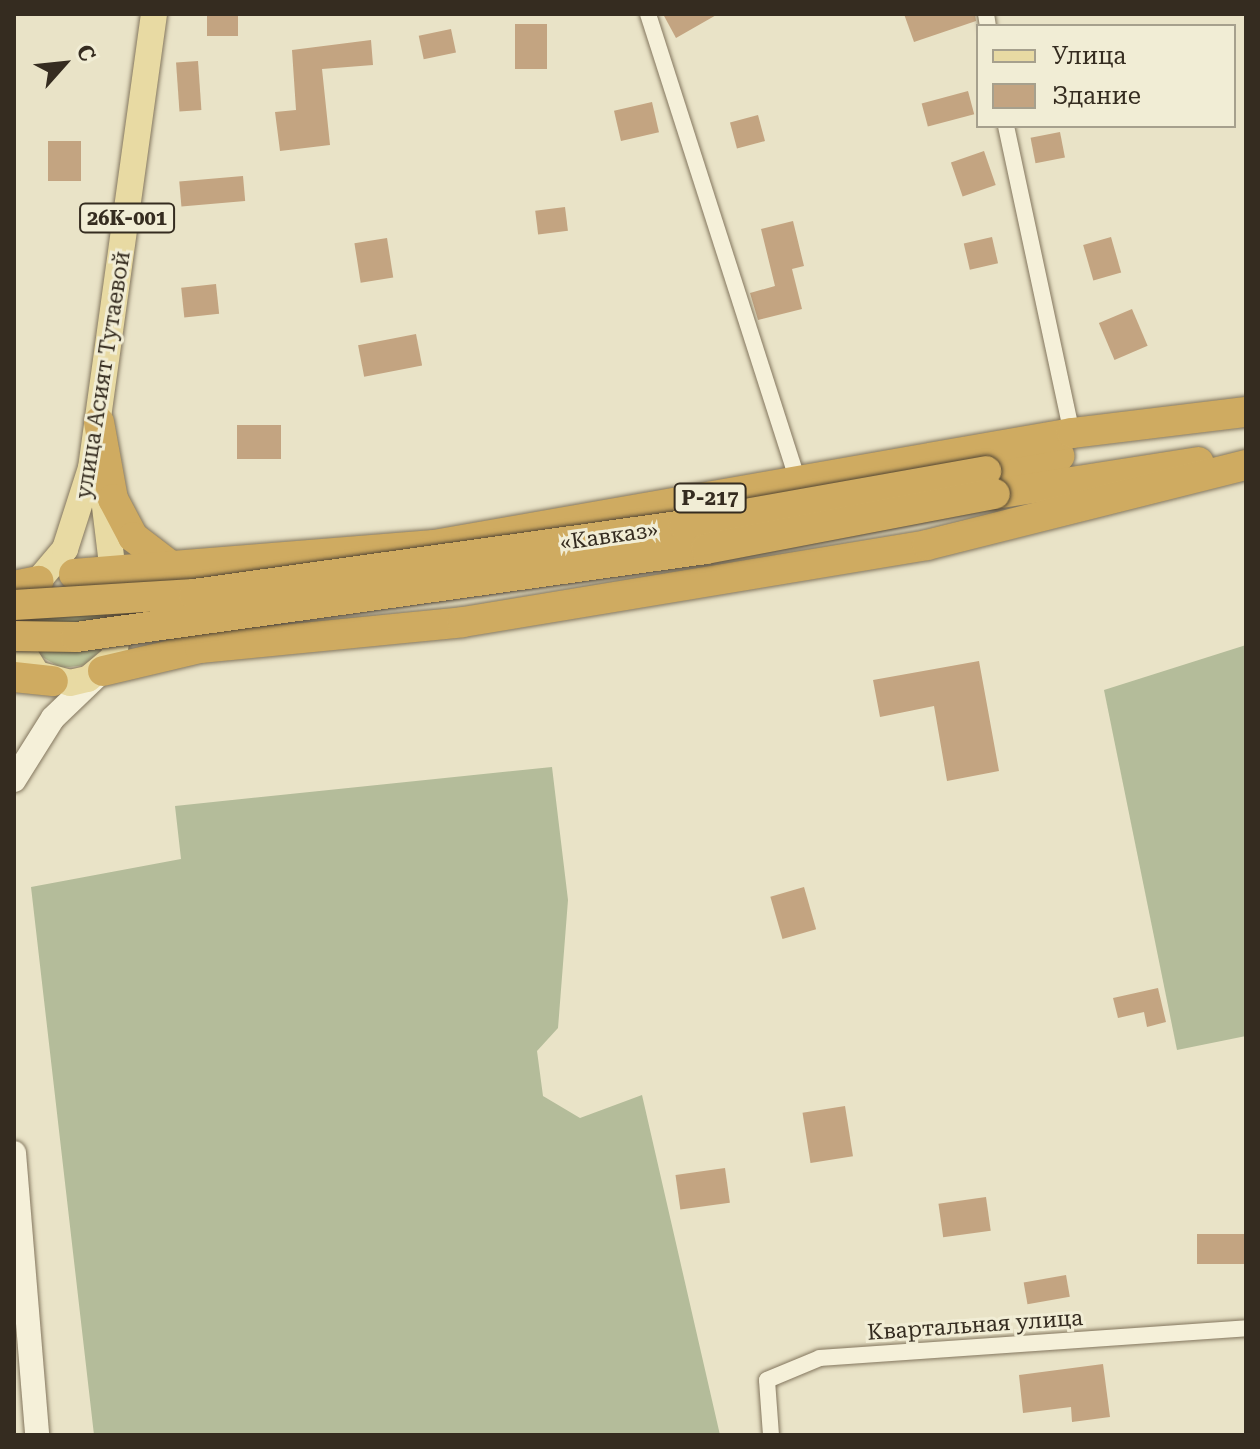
<!DOCTYPE html>
<meta charset="utf-8">
<style>
body{margin:0}
#map{position:relative;width:1260px;height:1449px;overflow:hidden;background:#e9e3c7;font-family:"Roboto Serif",serif}
div>[style]{position:absolute}
.green>*{inset:0;background:#bcc69c}
.cemetery>*{inset:0;background:#b4bc9a}
.building>*{inset:0;background:#c3a481;transform-origin:0 0}
.roads{filter:drop-shadow(0 0 2px #83765e) drop-shadow(0 0 2px #83765e)}
.street>*{height:16px;margin:-8px;padding:0 8px;transform-origin:8px;border-radius:8px;background:#f5f0d9}
.secondary>*{height:24px;margin:-12px;padding:0 12px;transform-origin:12px;border-radius:12px;background:#f5f0d9}
.primary>*{height:26px;margin:-13px;padding:0 13px;transform-origin:13px;border-radius:13px;background:#e8daa3}
.highway>*{height:30px;margin:-15px;padding:0 15px;transform-origin:15px;border-radius:15px;background:#cfab61}
.bridges{filter:drop-shadow(0 0 2px #514432) drop-shadow(0 0 2px #514432)}
.highway-bridge>*{height:30px;margin:-15px;padding:0 15px;transform-origin:15px;border-radius:15px;background:#cfab61}
span{translate:-50% -50%;white-space:nowrap;text-align:center;line-height:1.15;-webkit-text-stroke:6px #f1edd5;paint-order:stroke}
.shield-label span{padding:2px 6px;background:#f1edd5;border:2px solid;border-radius:6px;-webkit-text-stroke-width:0}
.shield-label{font-size:20px;color:#352c20;font-weight:700}
.street-label{font-size:22px;color:#352c20}
.frame{position:absolute;inset:0;border:16px solid #352c20;pointer-events:none}
.legend{position:absolute;left:976px;top:24px;width:260px;height:104px;box-sizing:border-box;background:#f1edd5;border:2px solid #a6a08d;margin:0;padding:10px 14px;list-style:none;font-size:24px;color:#352c20}
.legend li{display:flex;align-items:center;gap:16px;height:40px}
.legend b{width:40px;border:2px solid #a6a08d}
.north{position:absolute;left:24px;top:24px;width:80px;height:80px;-webkit-text-stroke:6px #f1edd5;paint-order:stroke;rotate:63deg;font-size:22px;font-weight:700;line-height:32px;text-align:center;color:#352c20}
.north::after{content:'';display:block;margin:auto;width:28px;height:36px;background:#352c20;clip-path:polygon(50% 0,100% 100%,50% 72%,0 100%)}
</style>
<div id="map">
<div class="green">
<i style="clip-path:polygon(103px 610px,104px 647px,86px 665px,61px 668px,39px 655px,30px 618px)"></i>
</div>
<div class="cemetery">
<i style="clip-path:polygon(1246px 645px,1246px 1036px,1177px 1050px,1104px 690px)"></i>
<i style="clip-path:polygon(552px 767px,568px 900px,558px 1028px,537px 1051px,543px 1096px,580px 1118px,642px 1095px,720px 1435px,94px 1435px,31px 887px,181px 859px,175px 806px)"></i>
</div>
<div class="building">
<i style="left:207px;top:14px;width:31px;height:22px"></i>
<i style="clip-path:polygon(663px 14px,718px 14px,676px 38px)"></i>
<i style="clip-path:polygon(904px 14px,975px 14px,976px 21px,914px 42px)"></i>
<i style="left:515px;top:24px;width:32px;height:45px"></i>
<i style="left:451px;top:29px;width:24px;height:33px;rotate:78deg"></i>
<i style="clip-path:polygon(371px 40px,373px 65px,322px 69px,330px 145px,280px 151px,275px 112px,296px 110px,292px 50px)"></i>
<i style="left:198px;top:61px;width:49px;height:22px;rotate:86deg"></i>
<i style="left:968px;top:91px;width:24px;height:48px;rotate:75deg"></i>
<i style="left:652px;top:102px;width:31px;height:39px;rotate:77deg"></i>
<i style="left:758px;top:115px;width:27px;height:29px;rotate:75deg"></i>
<i style="left:1060px;top:132px;width:26px;height:30px;rotate:79deg"></i>
<i style="left:81px;top:141px;width:40px;height:33px;rotate:90deg"></i>
<i style="left:984px;top:151px;width:36px;height:35px;rotate:71deg"></i>
<i style="left:243px;top:176px;width:25px;height:64px;rotate:85deg"></i>
<i style="left:565px;top:207px;width:24px;height:30px;rotate:83deg"></i>
<i style="clip-path:polygon(793px 221px,804px 266px,792px 269px,802px 309px,758px 320px,750px 293px,775px 286px,761px 229px)"></i>
<i style="left:992px;top:237px;width:27px;height:29px;rotate:77deg"></i>
<i style="left:1111px;top:237px;width:37px;height:29px;rotate:74deg"></i>
<i style="left:387px;top:238px;width:40px;height:33px;rotate:81deg"></i>
<i style="left:216px;top:284px;width:30px;height:35px;rotate:84deg"></i>
<i style="left:1132px;top:309px;width:40px;height:36px;rotate:67deg"></i>
<i style="left:416px;top:334px;width:32px;height:59px;rotate:79deg"></i>
<i style="left:237px;top:425px;width:44px;height:34px"></i>
<i style="clip-path:polygon(979px 661px,999px 771px,947px 781px,934px 706px,880px 717px,873px 680px)"></i>
<i style="left:804px;top:887px;width:44px;height:35px;rotate:74deg"></i>
<i style="clip-path:polygon(1158px 988px,1166px 1022px,1147px 1027px,1144px 1012px,1118px 1018px,1113px 998px)"></i>
<i style="left:845px;top:1106px;width:51px;height:43px;rotate:81deg"></i>
<i style="left:725px;top:1168px;width:35px;height:50px;rotate:82deg"></i>
<i style="left:986px;top:1197px;width:34px;height:48px;rotate:82deg"></i>
<i style="left:1246px;top:1234px;width:30px;height:49px;rotate:90deg"></i>
<i style="left:1066px;top:1275px;width:22px;height:43px;rotate:80deg"></i>
<i style="clip-path:polygon(1103px 1364px,1110px 1417px,1072px 1422px,1071px 1407px,1023px 1413px,1019px 1375px)"></i>
</div>
<div class="roads">
<div class="street">
<i style="left:648px;top:14px;width:493px;rotate:72.2deg"></i>
<i style="left:986px;top:14px;width:12px;rotate:81deg"></i>
<i style="left:1006px;top:126px;width:314px;rotate:77.9deg"></i>
<i style="left:771px;top:1435px;width:55px;rotate:-94.2deg"></i>
<i style="left:767px;top:1380px;width:57px;rotate:-22.5deg"></i>
<i style="left:820px;top:1358px;width:427px;rotate:-4deg"></i>
</div>
<div class="secondary">
<i style="left:14px;top:780px;width:73px;rotate:-57.8deg"></i>
<i style="left:53px;top:718px;width:65px;rotate:-43.8deg"></i>
<i style="left:14px;top:1153px;width:283px;rotate:85.3deg"></i>
</div>
<div class="primary">
<i style="left:102px;top:482px;width:109px;rotate:83.1deg"></i>
<i style="left:38px;top:581px;width:42px;rotate:-49.8deg"></i>
<i style="left:65px;top:549px;width:85px;rotate:-72.2deg"></i>
<i style="left:91px;top:468px;width:458px;rotate:-82.1deg"></i>
<i style="left:14px;top:637px;width:44px;rotate:58.1deg"></i>
<i style="left:37px;top:674px;width:34px;rotate:15deg"></i>
<i style="left:70px;top:683px;width:18px;rotate:-13deg"></i>
<i style="left:88px;top:679px;width:34px;rotate:-40deg"></i>
<i style="left:114px;top:657px;width:45px;rotate:-82.4deg"></i>
</div>
<div class="highway">
<i style="left:99px;top:422px;width:78px;rotate:79.7deg"></i>
<i style="left:113px;top:499px;width:43px;rotate:62.2deg"></i>
<i style="left:133px;top:537px;width:48px;rotate:37.3deg"></i>
<i style="left:986px;top:471px;width:75px;rotate:-11.6deg"></i>
<i style="left:995px;top:494px;width:206px;rotate:-8.9deg"></i>
<i style="left:74px;top:574px;width:361px;rotate:-4.6deg"></i>
<i style="left:434px;top:545px;width:648px;rotate:-9.96deg"></i>
<i style="left:1072px;top:433px;width:175px;rotate:-6.9deg"></i>
<i style="left:14px;top:586px;width:25px;rotate:-12deg"></i>
<i style="left:103px;top:671px;width:100px;rotate:-13.3deg"></i>
<i style="left:200px;top:648px;width:264px;rotate:-5.6deg"></i>
<i style="left:463px;top:622px;width:470px;rotate:-9.4deg"></i>
<i style="left:927px;top:545px;width:329px;rotate:-14.1deg"></i>
<i style="left:14px;top:677px;width:39px;rotate:6deg"></i>
</div>
</div>
<div class="bridges">
<div class="highway-bridge">
<i style="left:14px;top:605px;width:180px;rotate:-3.5deg"></i>
<i style="left:194px;top:594px;width:495px;rotate:-8deg"></i>
<i style="left:684px;top:525px;width:307px;rotate:-10.1deg"></i>
<i style="left:14px;top:636px;width:62px;rotate:0.9deg"></i>
<i style="left:76px;top:637px;width:636px;rotate:-7.95deg"></i>
<i style="left:706px;top:549px;width:294px;rotate:-10.8deg"></i>
</div>
</div>
<div class="shield-label">
<span style="left:127px;top:218px">26К-001</span>
<span style="left:710px;top:498px">Р-217</span>
</div>
<div class="street-label">
<span style="left:103px;top:375px;rotate:-81deg">улица Асият Тутаевой</span>
<span style="left:609px;top:536px;rotate:-8deg">«Кавказ»</span>
<span style="left:975px;top:1325px;rotate:-4deg">Квартальная улица</span>
</div>
<div class="frame"></div>
<ul class="legend">
<li><b style="height:10px;background:#e8daa3"></b>Улица</li>
<li><b style="height:22px;background:#c3a481"></b>Здание</li>
</ul>
<div class="north">С</div>
</div>
